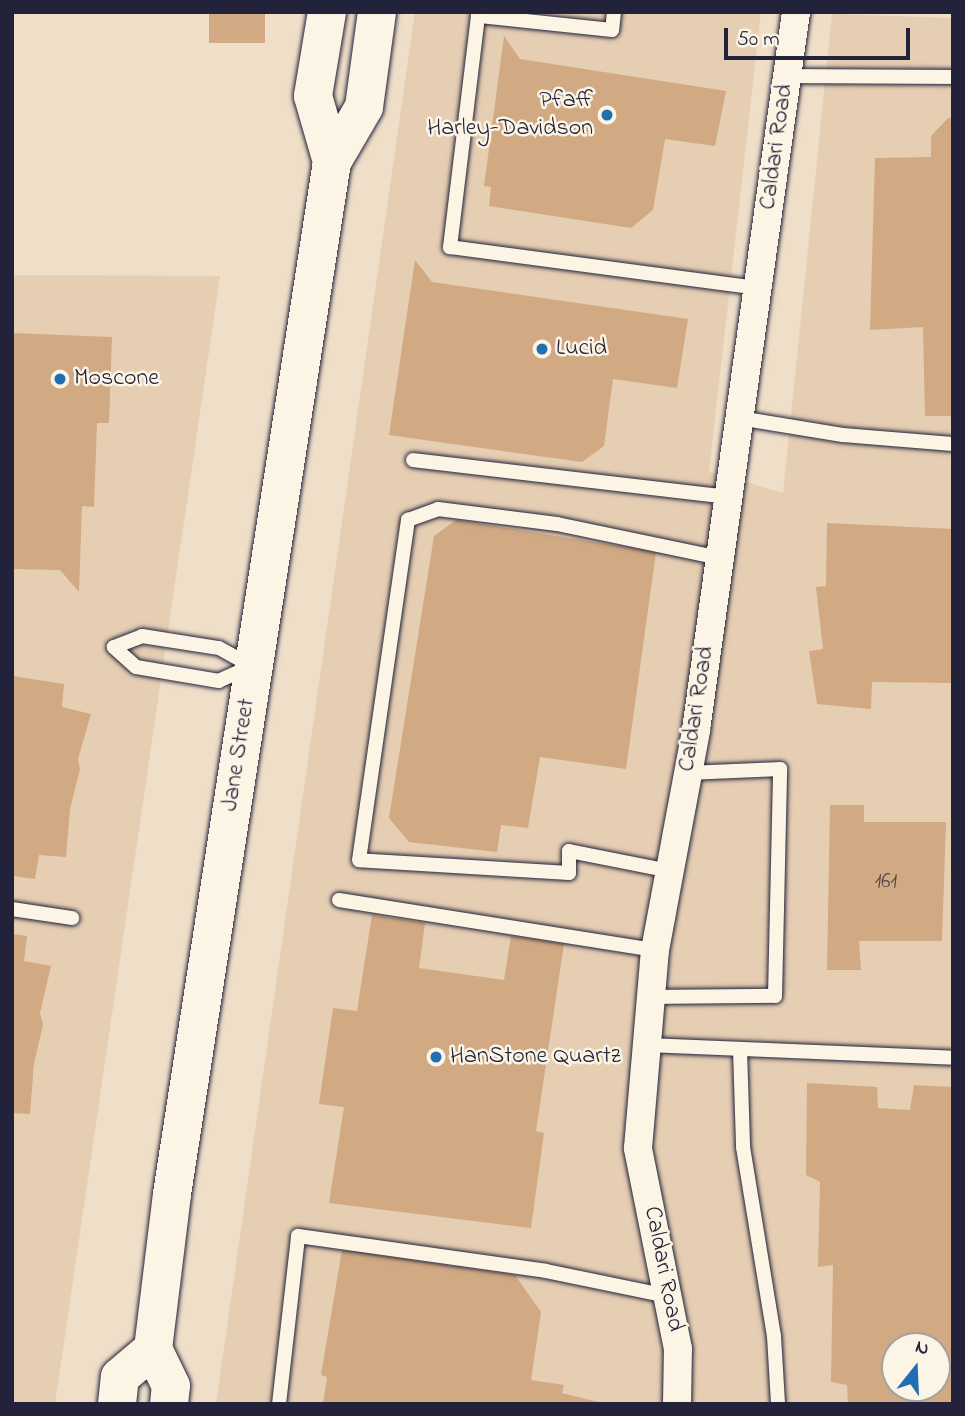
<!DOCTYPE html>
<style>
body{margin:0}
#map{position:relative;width:965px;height:1416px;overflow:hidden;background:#efdec8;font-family:"Indie Flower",sans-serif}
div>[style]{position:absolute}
.built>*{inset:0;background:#e6ceb3}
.building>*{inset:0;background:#d1a983;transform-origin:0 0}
.roads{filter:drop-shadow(0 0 2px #22223b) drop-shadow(0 0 2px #22223b)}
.lane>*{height:14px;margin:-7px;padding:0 7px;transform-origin:7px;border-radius:7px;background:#fcf5e5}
.street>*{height:28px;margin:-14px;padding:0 14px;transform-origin:14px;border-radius:14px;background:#fcf5e5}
.secondary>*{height:38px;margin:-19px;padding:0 19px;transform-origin:19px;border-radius:19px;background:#fcf5e5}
.dots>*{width:19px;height:19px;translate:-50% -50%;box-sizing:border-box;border:4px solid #fcf5e5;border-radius:50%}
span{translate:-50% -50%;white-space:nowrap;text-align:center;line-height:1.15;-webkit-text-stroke:5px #fcf5e5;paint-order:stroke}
.number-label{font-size:21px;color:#4e444d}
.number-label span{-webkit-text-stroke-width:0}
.poi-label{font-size:24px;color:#22223b}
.right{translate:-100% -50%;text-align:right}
.left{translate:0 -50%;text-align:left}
.street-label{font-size:24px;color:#22223b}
.frame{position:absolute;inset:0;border:14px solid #22223b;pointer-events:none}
.north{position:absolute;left:881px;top:1332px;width:70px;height:70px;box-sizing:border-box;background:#fcf5e5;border:2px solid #a5a1a1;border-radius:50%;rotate:18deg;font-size:19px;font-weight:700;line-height:28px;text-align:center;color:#22223b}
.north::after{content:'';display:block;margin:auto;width:24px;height:32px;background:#1f6fb2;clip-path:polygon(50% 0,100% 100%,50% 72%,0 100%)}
.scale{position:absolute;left:724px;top:28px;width:186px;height:32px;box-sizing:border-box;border:4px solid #22223b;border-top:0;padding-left:9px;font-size:21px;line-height:24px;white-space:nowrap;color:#22223b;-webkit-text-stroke:5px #fcf5e5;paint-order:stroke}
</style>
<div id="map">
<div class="built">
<i style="clip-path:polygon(evenodd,415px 12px,761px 12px,709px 472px,783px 493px,832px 14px,953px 18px,953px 1404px,216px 1404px,415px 12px,895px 1346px,937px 1346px,937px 1388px,895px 1388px,895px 1346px)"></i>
<i style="clip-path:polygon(12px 275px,220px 276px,55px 1404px,12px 1404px)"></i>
</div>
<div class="building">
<i style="left:209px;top:12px;width:56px;height:31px"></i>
<i style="clip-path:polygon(504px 36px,520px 59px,726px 91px,715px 146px,665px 139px,653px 210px,631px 228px,489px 206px,491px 187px,484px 186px)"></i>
<i style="clip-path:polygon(948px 118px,953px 118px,953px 416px,925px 416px,923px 327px,870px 330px,875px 158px,931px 157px,931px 136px)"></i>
<i style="clip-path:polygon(415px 260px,432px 282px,688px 319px,677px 388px,613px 379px,604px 446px,582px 462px,389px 435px)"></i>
<i style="clip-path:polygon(12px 333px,112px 337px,109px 423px,97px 423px,94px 507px,82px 506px,79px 592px,60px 570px,12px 569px)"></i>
<i style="clip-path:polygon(456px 520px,656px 552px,626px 769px,540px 757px,528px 828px,501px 825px,497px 852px,409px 842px,389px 818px,434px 536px)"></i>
<i style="clip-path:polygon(827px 523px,953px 529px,953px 683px,872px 682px,871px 709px,817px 704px,809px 651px,823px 649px,816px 587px,826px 586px)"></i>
<i style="clip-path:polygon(12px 676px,64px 684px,62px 707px,91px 714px,78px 759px,80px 769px,70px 809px,66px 857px,39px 855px,35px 879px,12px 876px)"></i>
<i style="clip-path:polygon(830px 805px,864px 805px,864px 822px,946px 822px,942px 941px,859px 941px,861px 970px,827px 970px)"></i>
<i style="clip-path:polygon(372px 915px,425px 923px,419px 968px,504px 980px,511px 936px,564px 944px,536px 1131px,544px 1133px,531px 1228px,329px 1203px,344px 1107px,319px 1104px,333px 1008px,357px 1011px)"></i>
<i style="clip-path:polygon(12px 934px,27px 936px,24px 961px,51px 966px,40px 1013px,43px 1025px,34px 1063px,30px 1114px,12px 1113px)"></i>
<i style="clip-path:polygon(evenodd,807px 1083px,877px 1087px,878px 1108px,910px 1110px,914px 1085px,953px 1087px,953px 1404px,848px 1404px,847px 1385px,831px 1382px,833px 1265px,818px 1267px,820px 1182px,806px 1175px,807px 1083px,895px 1346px,937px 1346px,937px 1388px,895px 1388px,895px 1346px)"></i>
<i style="clip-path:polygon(342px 1250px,515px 1275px,541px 1312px,531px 1380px,564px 1385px,562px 1393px,606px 1404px,323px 1404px,327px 1377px,321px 1375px)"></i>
</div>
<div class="roads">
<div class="lane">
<i style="left:614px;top:12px;width:18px;rotate:96deg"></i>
<i style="left:612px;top:30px;width:135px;rotate:-174deg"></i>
<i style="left:478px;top:16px;width:233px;rotate:96.9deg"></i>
<i style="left:450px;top:247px;width:310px;rotate:7.6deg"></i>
<i style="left:787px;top:76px;width:166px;rotate:0.3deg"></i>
<i style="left:739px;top:418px;width:105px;rotate:9.3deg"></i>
<i style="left:843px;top:435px;width:110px;rotate:4.7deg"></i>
<i style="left:413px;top:460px;width:317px;rotate:6.7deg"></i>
<i style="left:142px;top:636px;width:78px;rotate:8.9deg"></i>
<i style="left:219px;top:648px;width:38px;rotate:29deg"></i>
<i style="left:252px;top:666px;width:36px;rotate:156deg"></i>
<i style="left:219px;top:681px;width:84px;rotate:-170.4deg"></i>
<i style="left:136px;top:667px;width:30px;rotate:-138deg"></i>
<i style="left:114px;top:647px;width:30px;rotate:-21deg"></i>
<i style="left:670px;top:871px;width:103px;rotate:-168.8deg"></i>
<i style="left:569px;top:851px;width:22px;rotate:90deg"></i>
<i style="left:569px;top:873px;width:210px;rotate:-176.5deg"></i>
<i style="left:359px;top:860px;width:344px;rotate:-81.8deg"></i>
<i style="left:408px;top:520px;width:32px;rotate:-20deg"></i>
<i style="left:438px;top:509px;width:120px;rotate:7.2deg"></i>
<i style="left:557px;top:524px;width:167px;rotate:11.8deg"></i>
<i style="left:339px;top:900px;width:320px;rotate:9deg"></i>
<i style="left:12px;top:909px;width:61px;rotate:8.5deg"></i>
<i style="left:651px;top:997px;width:124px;rotate:-0.5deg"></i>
<i style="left:775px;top:996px;width:227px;rotate:-88.7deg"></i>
<i style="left:780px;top:769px;width:92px;rotate:177.5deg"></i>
<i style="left:648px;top:1045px;width:305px;rotate:2.4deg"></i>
<i style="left:740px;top:1049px;width:98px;rotate:88.2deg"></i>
<i style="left:743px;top:1147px;width:192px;rotate:80.7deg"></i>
<i style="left:774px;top:1336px;width:68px;rotate:86.6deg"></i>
<i style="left:279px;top:1404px;width:169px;rotate:-83.5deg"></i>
<i style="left:298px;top:1236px;width:250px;rotate:8deg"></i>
<i style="left:546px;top:1271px;width:125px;rotate:11.6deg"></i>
</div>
<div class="street">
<i style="left:677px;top:1404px;width:55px;rotate:-89deg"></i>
<i style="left:678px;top:1349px;width:205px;rotate:-101.3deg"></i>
<i style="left:638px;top:1148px;width:199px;rotate:-85.1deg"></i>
<i style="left:655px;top:950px;width:224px;rotate:-79.4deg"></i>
<i style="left:696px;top:730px;width:725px;rotate:-82.07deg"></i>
</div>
<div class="secondary">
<i style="left:327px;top:12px;width:85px;rotate:99.5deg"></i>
<i style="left:313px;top:96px;width:69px;rotate:73.9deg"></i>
<i style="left:117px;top:1404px;width:27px;rotate:-84deg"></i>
<i style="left:120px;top:1377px;width:43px;rotate:-40.3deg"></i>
<i style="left:169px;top:1404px;width:18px;rotate:-84deg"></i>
<i style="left:171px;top:1386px;width:41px;rotate:-115.9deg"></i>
<i style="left:153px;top:1349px;width:156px;rotate:-83deg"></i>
<i style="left:172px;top:1194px;width:1044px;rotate:-81.19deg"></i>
<i style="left:332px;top:162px;width:64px;rotate:-59.8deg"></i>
<i style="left:364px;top:107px;width:96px;rotate:-82.2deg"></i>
</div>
</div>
<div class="dots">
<i style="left:607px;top:115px;background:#1f6fb2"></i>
<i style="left:542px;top:349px;background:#1f6fb2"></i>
<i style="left:60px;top:379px;background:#1f6fb2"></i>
<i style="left:436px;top:1057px;background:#1f6fb2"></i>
</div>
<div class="number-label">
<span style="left:886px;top:882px">161</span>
</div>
<div class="poi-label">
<span class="right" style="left:593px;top:115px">Pfaff<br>Harley-Davidson</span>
<span class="left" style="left:556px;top:349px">Lucid</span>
<span class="left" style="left:74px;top:379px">Moscone</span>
<span class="left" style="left:450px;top:1057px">HanStone Quartz</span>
</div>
<div class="street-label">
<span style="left:777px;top:147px;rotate:-82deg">Caldari Road</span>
<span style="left:697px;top:709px;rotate:-81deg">Caldari Road</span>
<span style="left:239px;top:755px;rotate:-81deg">Jane Street</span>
<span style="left:663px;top:1269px;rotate:79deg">Caldari Road</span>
</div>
<div class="frame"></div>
<div class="north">N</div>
<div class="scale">50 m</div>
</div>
